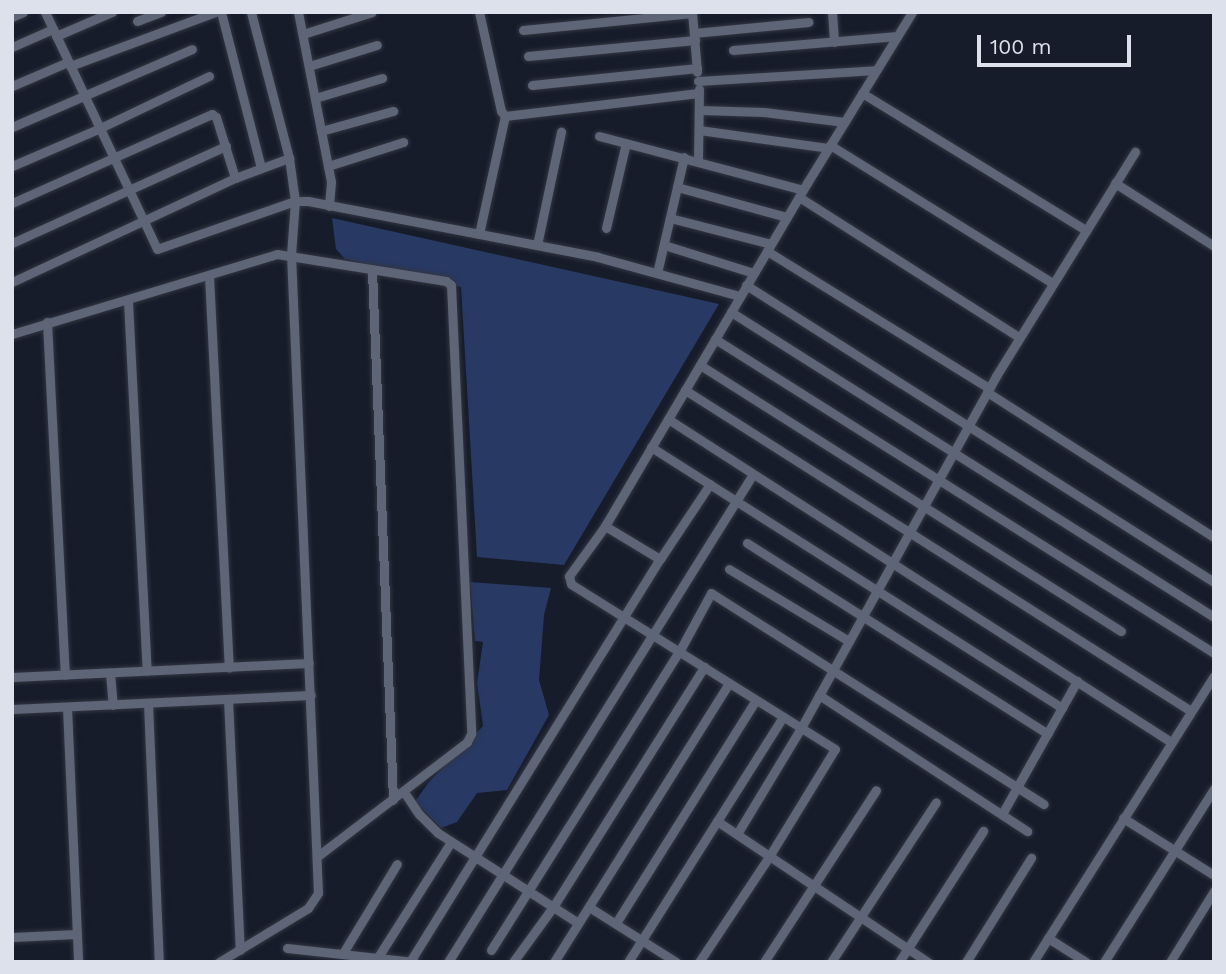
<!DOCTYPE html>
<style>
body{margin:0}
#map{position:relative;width:1226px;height:974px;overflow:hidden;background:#161c2a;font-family:"Work Sans",sans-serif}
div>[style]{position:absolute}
.green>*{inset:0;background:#283964}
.roads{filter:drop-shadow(0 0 2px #333642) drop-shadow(0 0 2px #333642)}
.street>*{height:9px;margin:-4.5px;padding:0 4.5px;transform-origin:4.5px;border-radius:4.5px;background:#5d6576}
span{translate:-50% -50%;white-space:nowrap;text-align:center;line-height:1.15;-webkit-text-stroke:6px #161c2a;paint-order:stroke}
.frame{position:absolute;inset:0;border:14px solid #dde1eb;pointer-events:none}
.scale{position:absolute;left:977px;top:35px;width:154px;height:32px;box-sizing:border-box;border:4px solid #dde1eb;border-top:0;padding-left:9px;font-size:21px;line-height:24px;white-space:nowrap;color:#dde1eb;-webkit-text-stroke:5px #161c2a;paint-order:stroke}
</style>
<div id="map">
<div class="green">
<i style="clip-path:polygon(332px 218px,719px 304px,564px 565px,477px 557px,461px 287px,345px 259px,336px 249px)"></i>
<i style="clip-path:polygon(470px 582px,551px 588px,544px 615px,539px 680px,549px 715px,507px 790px,477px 793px,457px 822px,441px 828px,415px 802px,428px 783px,483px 726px,477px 683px,483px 642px,475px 641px)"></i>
</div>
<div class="roads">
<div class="street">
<i style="left:45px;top:12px;width:262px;rotate:64.7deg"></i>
<i style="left:157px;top:249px;width:146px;rotate:-19.2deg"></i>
<i style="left:295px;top:201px;width:13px"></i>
<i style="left:308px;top:201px;width:295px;rotate:10.9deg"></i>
<i style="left:598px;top:257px;width:147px;rotate:15.4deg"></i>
<i style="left:221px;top:12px;width:161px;rotate:75.6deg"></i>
<i style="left:298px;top:12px;width:173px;rotate:79deg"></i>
<i style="left:331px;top:182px;width:24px;rotate:95deg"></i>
<i style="left:692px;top:12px;width:60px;rotate:85.2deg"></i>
<i style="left:832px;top:12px;width:30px;rotate:86deg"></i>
<i style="left:12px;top:17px;width:12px;rotate:-24deg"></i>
<i style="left:137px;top:21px;width:26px;rotate:-21deg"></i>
<i style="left:523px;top:30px;width:170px;rotate:-5.7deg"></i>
<i style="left:694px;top:33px;width:115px;rotate:-5.5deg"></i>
<i style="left:303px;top:34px;width:72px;rotate:-17.7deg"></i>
<i style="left:56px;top:36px;width:61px;rotate:-23.2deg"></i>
<i style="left:12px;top:47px;width:45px;rotate:-23.7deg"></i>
<i style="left:733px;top:50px;width:165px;rotate:-4.9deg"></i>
<i style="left:528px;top:56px;width:168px;rotate:-5.5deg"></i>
<i style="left:70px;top:66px;width:155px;rotate:-20.4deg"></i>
<i style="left:309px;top:66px;width:71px;rotate:-17.2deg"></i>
<i style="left:698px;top:81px;width:178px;rotate:-3.5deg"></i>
<i style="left:532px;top:85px;width:166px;rotate:-5.9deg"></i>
<i style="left:12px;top:86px;width:61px;rotate:-23.2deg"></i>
<i style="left:862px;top:93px;width:263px;rotate:31.5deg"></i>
<i style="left:315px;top:98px;width:70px;rotate:-16.6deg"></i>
<i style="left:700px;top:110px;width:64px;rotate:1.8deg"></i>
<i style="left:764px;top:112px;width:81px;rotate:7.1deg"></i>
<i style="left:505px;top:116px;width:195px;rotate:-6.8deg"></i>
<i style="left:12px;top:127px;width:196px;rotate:-23.4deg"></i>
<i style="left:699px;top:130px;width:130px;rotate:7.9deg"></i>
<i style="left:321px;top:131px;width:75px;rotate:-15.5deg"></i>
<i style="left:599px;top:136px;width:211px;rotate:14.8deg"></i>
<i style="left:830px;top:145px;width:262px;rotate:31.8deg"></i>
<i style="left:698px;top:161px;width:72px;rotate:-89.2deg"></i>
<i style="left:12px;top:166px;width:94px;rotate:-23.3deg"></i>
<i style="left:98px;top:129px;width:123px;rotate:-25.5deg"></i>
<i style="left:328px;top:166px;width:79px;rotate:-17.7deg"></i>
<i style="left:1115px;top:183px;width:117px;rotate:32.5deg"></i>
<i style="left:677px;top:187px;width:114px;rotate:15.3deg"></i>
<i style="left:799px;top:197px;width:261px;rotate:32.5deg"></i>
<i style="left:12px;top:203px;width:219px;rotate:-24deg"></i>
<i style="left:212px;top:114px;width:5px;rotate:37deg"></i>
<i style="left:216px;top:117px;width:64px;rotate:72.7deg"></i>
<i style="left:670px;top:218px;width:104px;rotate:14.4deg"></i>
<i style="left:606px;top:228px;width:87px;rotate:-76.8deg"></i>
<i style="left:479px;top:234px;width:121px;rotate:-77.6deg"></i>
<i style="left:505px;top:116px;width:6px;rotate:-129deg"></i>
<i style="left:501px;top:111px;width:101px;rotate:-102.5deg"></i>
<i style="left:12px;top:243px;width:235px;rotate:-24.4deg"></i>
<i style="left:537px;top:245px;width:116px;rotate:-78deg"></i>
<i style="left:664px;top:245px;width:94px;rotate:17.3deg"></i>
<i style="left:767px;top:251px;width:261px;rotate:31.7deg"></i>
<i style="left:372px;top:270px;width:530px;rotate:87.73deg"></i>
<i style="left:657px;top:273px;width:119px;rotate:-76.9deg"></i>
<i style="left:209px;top:276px;width:392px;rotate:87.1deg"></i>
<i style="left:12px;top:282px;width:246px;rotate:-25deg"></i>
<i style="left:235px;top:178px;width:58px;rotate:-20.3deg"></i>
<i style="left:746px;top:285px;width:554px;rotate:32.4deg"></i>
<i style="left:128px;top:301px;width:370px;rotate:87.1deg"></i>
<i style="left:731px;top:312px;width:571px;rotate:32.27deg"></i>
<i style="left:47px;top:322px;width:353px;rotate:87.1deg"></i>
<i style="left:12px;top:334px;width:277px;rotate:-16.8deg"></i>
<i style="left:277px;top:254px;width:171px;rotate:9.1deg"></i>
<i style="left:446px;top:281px;width:6px;rotate:39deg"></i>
<i style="left:451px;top:285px;width:449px;rotate:87.4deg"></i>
<i style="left:471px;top:734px;width:9px;rotate:117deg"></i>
<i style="left:467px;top:742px;width:188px;rotate:142.6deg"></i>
<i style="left:715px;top:339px;width:590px;rotate:32.18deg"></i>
<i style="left:700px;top:365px;width:498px;rotate:32.3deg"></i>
<i style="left:685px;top:390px;width:599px;rotate:32.39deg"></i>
<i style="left:987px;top:392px;width:269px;rotate:32.6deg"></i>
<i style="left:668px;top:419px;width:598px;rotate:32.71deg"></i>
<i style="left:651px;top:447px;width:487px;rotate:32.4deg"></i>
<i style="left:605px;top:526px;width:64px;rotate:31deg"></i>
<i style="left:747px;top:543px;width:356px;rotate:32.4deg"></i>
<i style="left:729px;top:569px;width:140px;rotate:31deg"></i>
<i style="left:110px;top:673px;width:32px;rotate:85deg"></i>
<i style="left:12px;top:677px;width:297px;rotate:-2.7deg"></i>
<i style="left:819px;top:695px;width:249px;rotate:33.2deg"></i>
<i style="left:228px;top:699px;width:251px;rotate:87.3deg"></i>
<i style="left:148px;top:703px;width:259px;rotate:87.6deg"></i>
<i style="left:67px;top:707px;width:255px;rotate:87.5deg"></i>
<i style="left:12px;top:709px;width:299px;rotate:-2.7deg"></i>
<i style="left:404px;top:792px;width:27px;rotate:56deg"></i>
<i style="left:419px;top:814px;width:27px;rotate:45deg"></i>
<i style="left:438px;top:833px;width:166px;rotate:32.7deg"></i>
<i style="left:1002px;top:814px;width:153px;rotate:-60.6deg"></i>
<i style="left:1123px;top:818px;width:107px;rotate:32.1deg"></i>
<i style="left:717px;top:821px;width:254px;rotate:33.8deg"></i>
<i style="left:737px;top:834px;width:124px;rotate:-58.9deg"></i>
<i style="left:801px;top:728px;width:402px;rotate:-61deg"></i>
<i style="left:996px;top:376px;width:264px;rotate:-58.2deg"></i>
<i style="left:589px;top:907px;width:103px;rotate:32.3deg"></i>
<i style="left:616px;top:923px;width:263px;rotate:-57.9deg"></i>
<i style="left:12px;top:937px;width:65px;rotate:-2.6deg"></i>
<i style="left:1048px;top:938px;width:45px;rotate:32.3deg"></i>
<i style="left:287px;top:948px;width:128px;rotate:6.3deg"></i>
<i style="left:491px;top:950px;width:352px;rotate:-57.8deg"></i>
<i style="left:679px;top:652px;width:67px;rotate:-61.5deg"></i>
<i style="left:711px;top:593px;width:394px;rotate:32.4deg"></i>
<i style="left:343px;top:953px;width:104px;rotate:-58.8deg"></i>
<i style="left:378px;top:957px;width:136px;rotate:-57.6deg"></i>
<i style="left:411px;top:960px;width:472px;rotate:-58.2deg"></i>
<i style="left:660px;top:559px;width:90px;rotate:-56.3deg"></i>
<i style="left:219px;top:962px;width:104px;rotate:-31.2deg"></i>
<i style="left:308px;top:908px;width:18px;rotate:-56deg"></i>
<i style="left:318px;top:893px;width:639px;rotate:-92.42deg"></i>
<i style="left:291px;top:255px;width:54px;rotate:-85.8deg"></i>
<i style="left:295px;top:201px;width:43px;rotate:-97.9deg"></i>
<i style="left:289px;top:158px;width:151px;rotate:-104.6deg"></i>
<i style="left:448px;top:962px;width:575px;rotate:-57.99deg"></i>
<i style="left:513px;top:962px;width:68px;rotate:-54deg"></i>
<i style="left:553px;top:907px;width:284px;rotate:-57.8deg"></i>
<i style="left:554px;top:962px;width:329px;rotate:-57.9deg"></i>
<i style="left:628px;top:962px;width:290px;rotate:-57.7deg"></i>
<i style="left:699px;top:962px;width:128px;rotate:-56.4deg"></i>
<i style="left:770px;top:855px;width:124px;rotate:-58.5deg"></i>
<i style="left:835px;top:749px;width:311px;rotate:-148deg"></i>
<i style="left:571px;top:584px;width:8px;rotate:-104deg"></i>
<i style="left:569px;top:576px;width:62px;rotate:-54.2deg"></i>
<i style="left:605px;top:526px;width:398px;rotate:-59.5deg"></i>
<i style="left:807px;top:183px;width:201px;rotate:-58.4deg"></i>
<i style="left:764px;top:962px;width:205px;rotate:-56.9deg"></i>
<i style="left:831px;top:962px;width:191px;rotate:-56.7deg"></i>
<i style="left:899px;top:962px;width:156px;rotate:-57.3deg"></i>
<i style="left:966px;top:962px;width:123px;rotate:-58deg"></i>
<i style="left:1033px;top:962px;width:338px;rotate:-57.7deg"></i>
<i style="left:1104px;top:962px;width:205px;rotate:-57.6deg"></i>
<i style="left:1170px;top:962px;width:84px;rotate:-58.2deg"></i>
</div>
</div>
<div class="frame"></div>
<div class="scale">100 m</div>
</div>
